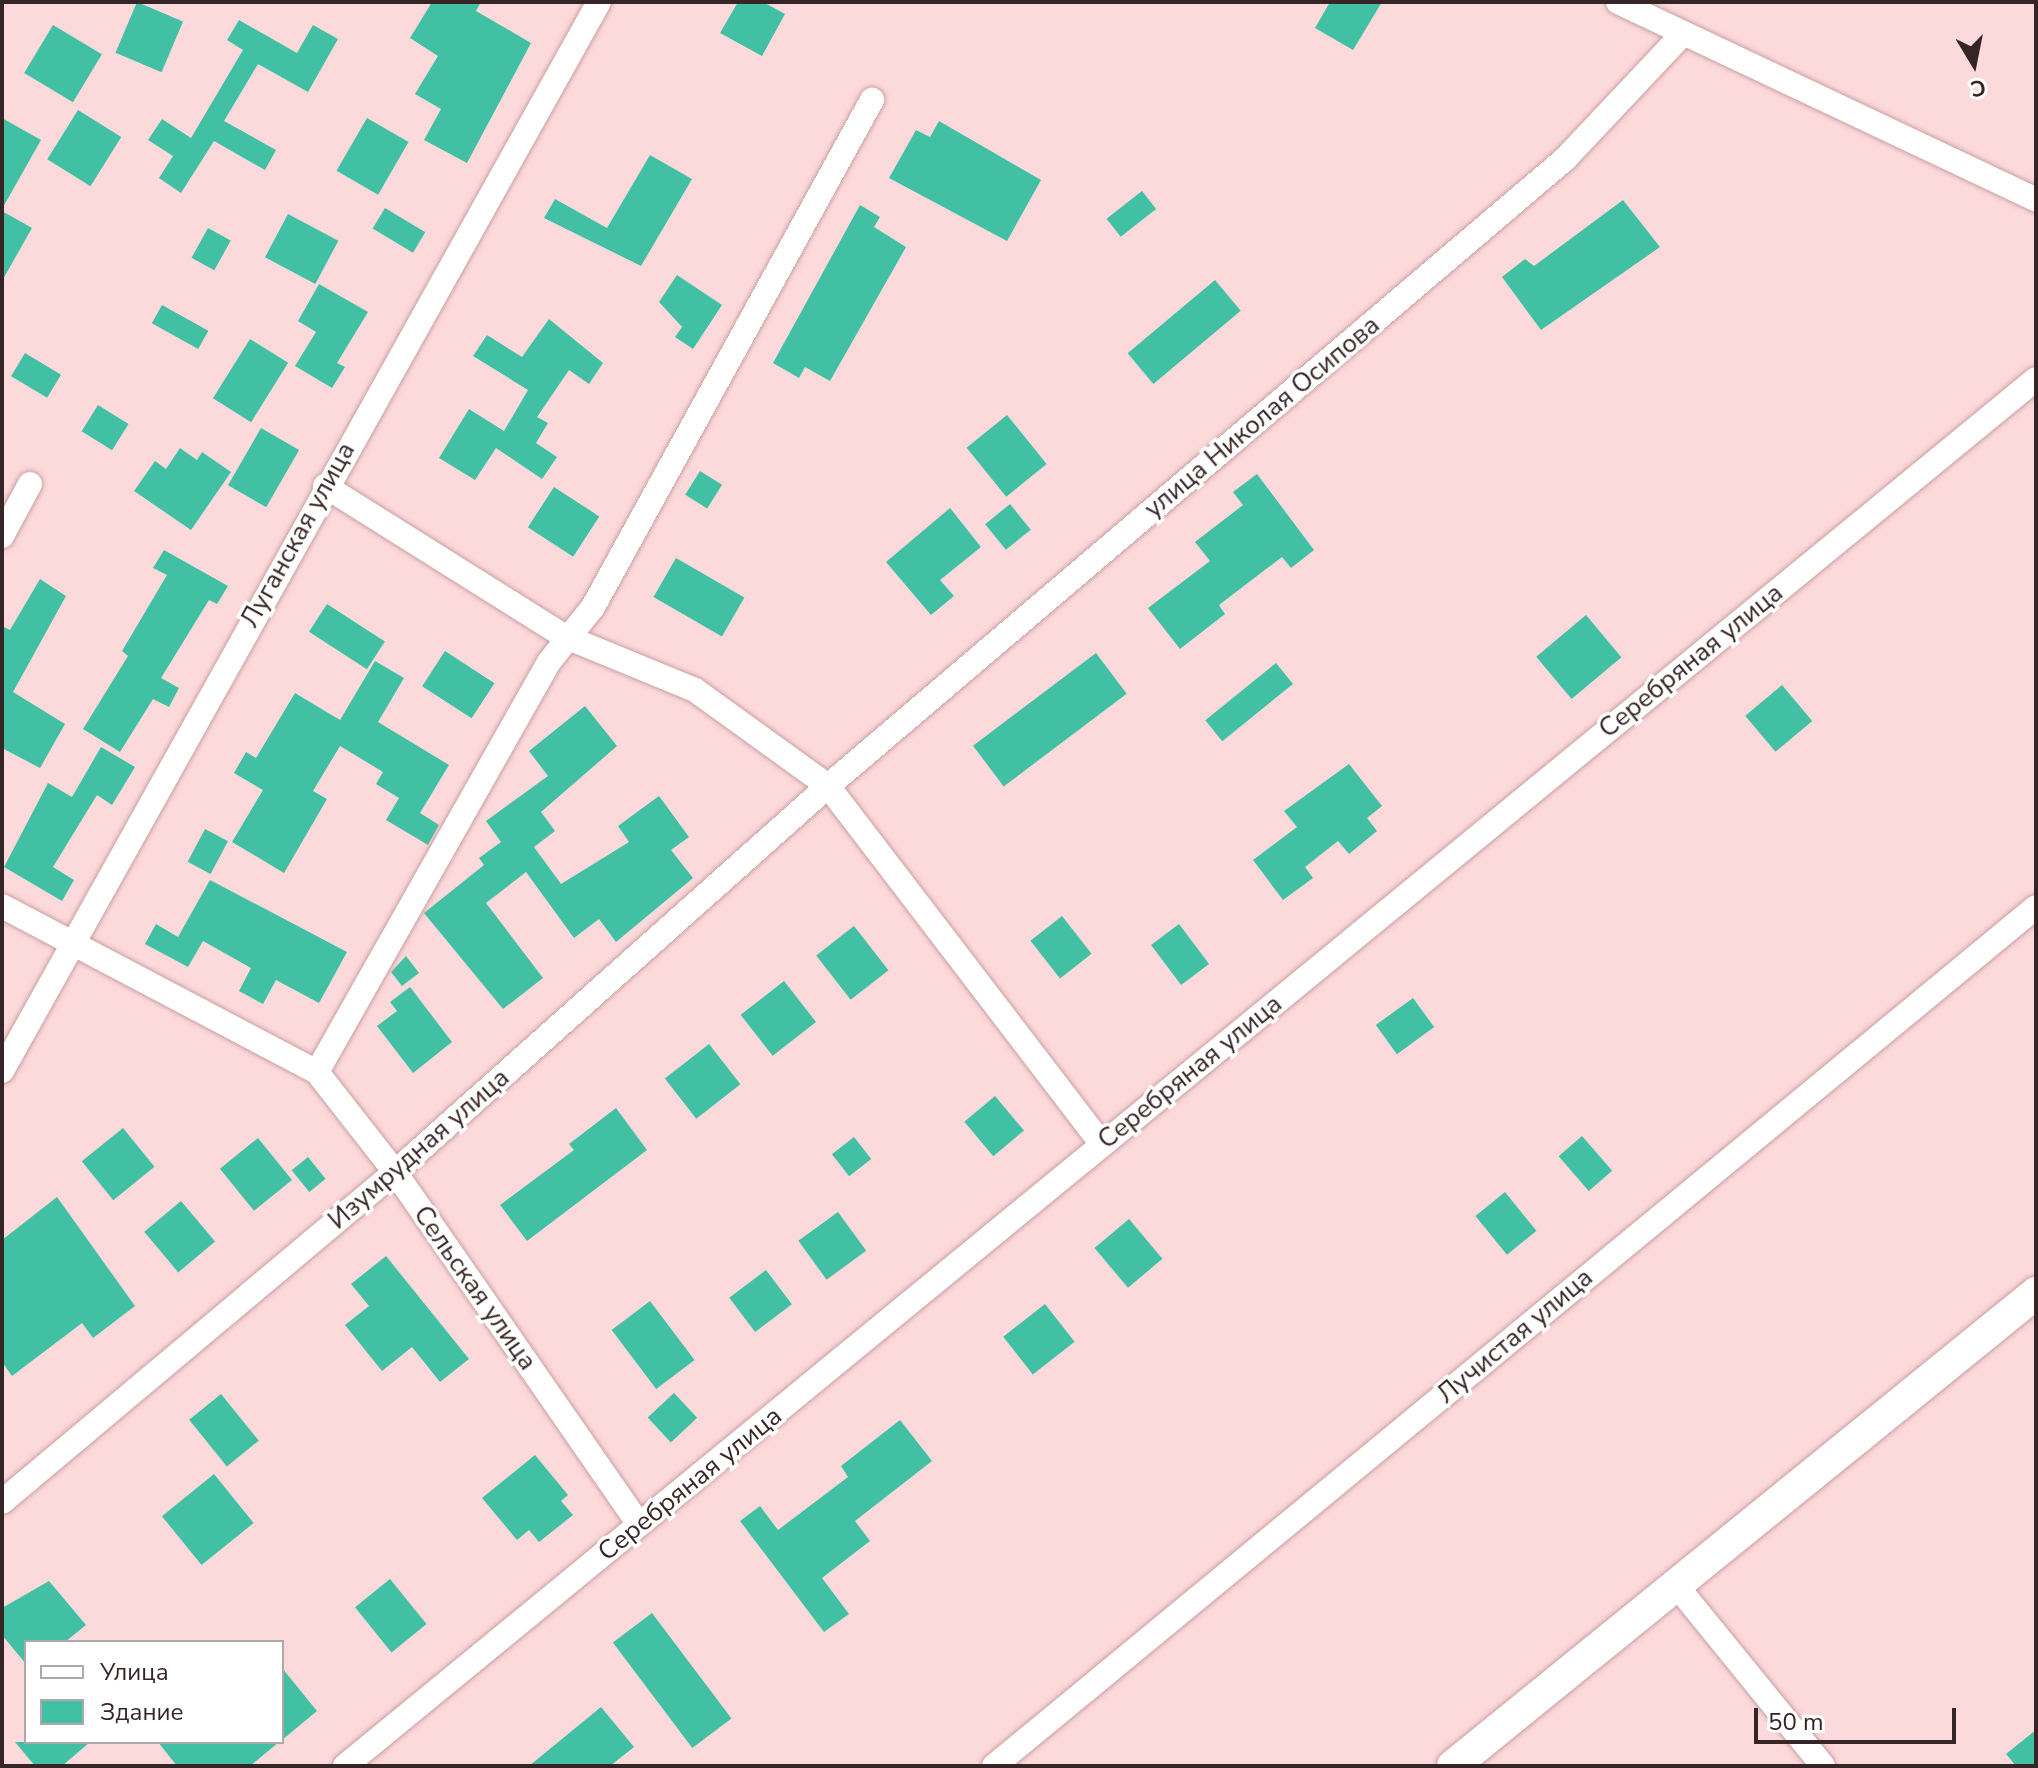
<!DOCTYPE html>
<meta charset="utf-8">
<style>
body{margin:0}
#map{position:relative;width:2038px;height:1768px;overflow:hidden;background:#fcd9da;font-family:"Nunito Sans",sans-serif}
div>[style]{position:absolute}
.building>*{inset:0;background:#42c0a3;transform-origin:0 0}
.roads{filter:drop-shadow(0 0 2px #caa0a2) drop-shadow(0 0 2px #caa0a2)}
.street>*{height:24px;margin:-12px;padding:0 12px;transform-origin:12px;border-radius:12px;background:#fff}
.secondary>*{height:32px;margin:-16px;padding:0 16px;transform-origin:16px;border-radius:16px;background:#fff}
span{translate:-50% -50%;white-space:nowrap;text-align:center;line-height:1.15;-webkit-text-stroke:7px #fff;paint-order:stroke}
.street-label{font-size:26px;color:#352526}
.frame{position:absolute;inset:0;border:4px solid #352526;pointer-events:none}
.legend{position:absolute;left:24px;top:1640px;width:260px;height:104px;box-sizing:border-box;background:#fff;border:2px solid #aea8a8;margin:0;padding:10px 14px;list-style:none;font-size:24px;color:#352526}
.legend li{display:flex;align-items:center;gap:16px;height:40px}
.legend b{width:40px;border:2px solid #aea8a8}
.north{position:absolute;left:1934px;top:24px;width:80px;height:80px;-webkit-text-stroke:6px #fff;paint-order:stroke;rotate:170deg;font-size:22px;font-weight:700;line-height:32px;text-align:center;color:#352526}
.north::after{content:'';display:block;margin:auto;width:28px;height:36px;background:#352526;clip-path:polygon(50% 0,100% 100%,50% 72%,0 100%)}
.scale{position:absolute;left:1754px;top:1708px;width:202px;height:36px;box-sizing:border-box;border:4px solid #352526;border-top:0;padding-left:10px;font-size:24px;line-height:28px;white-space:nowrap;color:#352526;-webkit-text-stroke:6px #fff;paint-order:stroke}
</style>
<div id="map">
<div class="building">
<i style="left:137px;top:2px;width:50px;height:55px;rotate:23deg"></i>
<i style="clip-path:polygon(432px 2px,481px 2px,476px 11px,531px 43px,467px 163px,424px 140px,441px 109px,415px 94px,438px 56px,410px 38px)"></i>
<i style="clip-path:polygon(738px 2px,763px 2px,785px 14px,762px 56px,720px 33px)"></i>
<i style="clip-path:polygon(1330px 2px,1382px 2px,1353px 50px,1315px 28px)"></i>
<i style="clip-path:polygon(239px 20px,297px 53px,313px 25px,338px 39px,308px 92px,258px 64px,224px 121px,276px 150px,265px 170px,214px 141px,181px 193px,159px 178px,173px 156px,148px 140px,162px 119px,191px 138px,243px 50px,227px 40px)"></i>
<i style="left:53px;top:25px;width:57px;height:56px;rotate:31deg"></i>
<i style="left:78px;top:110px;width:51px;height:58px;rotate:32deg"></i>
<i style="clip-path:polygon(2px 118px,41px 140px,2px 209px)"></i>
<i style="left:367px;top:118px;width:48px;height:61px;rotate:30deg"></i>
<i style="clip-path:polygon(939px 121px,1041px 180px,1007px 241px,889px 178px,916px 130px,930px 137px)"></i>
<i style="clip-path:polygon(650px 155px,692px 179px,641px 266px,544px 218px,555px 199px,607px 228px)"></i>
<i style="left:1142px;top:191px;width:23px;height:45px;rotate:52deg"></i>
<i style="clip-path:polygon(1623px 200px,1660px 247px,1541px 330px,1502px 277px,1525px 259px,1534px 266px)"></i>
<i style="clip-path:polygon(860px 205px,880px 217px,874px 227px,906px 247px,830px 381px,805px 367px,799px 378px,773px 363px)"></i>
<i style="left:385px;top:208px;width:47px;height:24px;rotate:31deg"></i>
<i style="clip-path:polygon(2px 211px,32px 228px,2px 281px)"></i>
<i style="left:288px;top:214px;width:57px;height:49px;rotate:28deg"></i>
<i style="left:208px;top:228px;width:26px;height:34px;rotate:29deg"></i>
<i style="clip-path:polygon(677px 275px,722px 305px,693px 349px,675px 337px,682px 327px,659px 302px)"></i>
<i style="left:1215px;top:280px;width:40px;height:114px;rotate:50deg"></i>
<i style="clip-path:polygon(319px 284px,368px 312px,337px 363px,345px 367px,332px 388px,295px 366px,316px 332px,298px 321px)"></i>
<i style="left:162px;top:305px;width:53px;height:21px;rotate:29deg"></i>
<i style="clip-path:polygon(549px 319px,603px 363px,589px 384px,569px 370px,537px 417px,548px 423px,536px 443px,557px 457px,542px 479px,496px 448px,475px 480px,439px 458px,469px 409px,504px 431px,528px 390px,473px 356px,487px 335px,522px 357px)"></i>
<i style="left:250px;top:339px;width:45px;height:70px;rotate:32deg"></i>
<i style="left:25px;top:353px;width:42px;height:27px;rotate:31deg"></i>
<i style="left:98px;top:405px;width:36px;height:31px;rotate:32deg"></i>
<i style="left:1007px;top:415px;width:63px;height:52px;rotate:51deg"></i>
<i style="left:261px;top:428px;width:44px;height:66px;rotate:30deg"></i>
<i style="clip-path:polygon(180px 448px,197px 460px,202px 452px,231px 472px,191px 530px,134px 491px,155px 461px,166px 469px)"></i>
<i style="left:700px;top:471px;width:26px;height:28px;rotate:32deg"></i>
<i style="clip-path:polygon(1257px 474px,1314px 550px,1291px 568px,1282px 557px,1219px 605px,1225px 614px,1180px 649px,1148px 608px,1210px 561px,1195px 542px,1243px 505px,1233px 492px)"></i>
<i style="left:554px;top:487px;width:54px;height:48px;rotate:33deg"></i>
<i style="left:1010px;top:504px;width:33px;height:32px;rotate:51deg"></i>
<i style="clip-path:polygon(950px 508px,981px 547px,940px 580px,954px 596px,931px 615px,886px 562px)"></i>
<i style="clip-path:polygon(164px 550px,228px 586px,217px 604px,209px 600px,161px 678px,179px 688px,169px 707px,153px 699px,120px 752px,83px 729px,128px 656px,122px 651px,167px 575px,153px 568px)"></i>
<i style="left:676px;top:558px;width:79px;height:45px;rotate:30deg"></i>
<i style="clip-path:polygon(40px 579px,66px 596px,13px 692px,65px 724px,40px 768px,2px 748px,2px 626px,10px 630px)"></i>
<i style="left:327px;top:604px;width:69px;height:33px;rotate:33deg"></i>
<i style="left:1586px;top:615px;width:55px;height:65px;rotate:50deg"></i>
<i style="left:445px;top:651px;width:59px;height:42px;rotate:33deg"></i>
<i style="left:1096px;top:653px;width:51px;height:154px;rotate:53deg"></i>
<i style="clip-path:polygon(375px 661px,404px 678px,378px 722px,449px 765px,420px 813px,439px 825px,428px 845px,386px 820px,399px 798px,376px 784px,383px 772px,340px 746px,313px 791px,327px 799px,284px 873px,232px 842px,263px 790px,234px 773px,246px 752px,256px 758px,295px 693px,340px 720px)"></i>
<i style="left:1276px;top:663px;width:27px;height:91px;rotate:51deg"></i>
<i style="left:1782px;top:685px;width:47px;height:48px;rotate:50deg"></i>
<i style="clip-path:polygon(585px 706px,617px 746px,541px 812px,555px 831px,534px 847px,561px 884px,629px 842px,618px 826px,659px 796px,689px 837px,671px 850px,693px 878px,616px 942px,599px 919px,574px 938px,526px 872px,486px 903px,543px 978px,503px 1009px,424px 913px,484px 865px,479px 858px,501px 842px,486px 821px,548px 776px,529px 751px)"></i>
<i style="clip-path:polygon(101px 747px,135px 767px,112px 805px,97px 795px,53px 867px,74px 880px,62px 901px,4px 867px,48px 783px,72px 797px)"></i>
<i style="clip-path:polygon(1349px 764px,1382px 806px,1367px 818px,1377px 831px,1349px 854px,1338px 841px,1305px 867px,1313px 878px,1283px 900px,1253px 860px,1297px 827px,1284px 811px)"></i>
<i style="left:205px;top:829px;width:26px;height:37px;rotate:28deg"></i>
<i style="clip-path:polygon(210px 880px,347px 952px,319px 1003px,276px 980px,263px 1004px,239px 991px,251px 968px,203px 941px,188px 967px,145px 944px,156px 924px,178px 937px)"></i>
<i style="left:1062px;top:916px;width:48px;height:40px;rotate:52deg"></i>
<i style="left:1179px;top:924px;width:50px;height:35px;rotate:53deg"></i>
<i style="left:854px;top:926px;width:56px;height:48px;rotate:52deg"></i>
<i style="clip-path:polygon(406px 956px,419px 973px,402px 986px,391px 972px)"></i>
<i style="left:784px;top:981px;width:52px;height:55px;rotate:52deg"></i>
<i style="clip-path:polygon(410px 987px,452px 1042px,413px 1073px,377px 1026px,397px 1011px,390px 1002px)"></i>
<i style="left:1413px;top:998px;width:36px;height:46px;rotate:54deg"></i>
<i style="left:709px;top:1044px;width:51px;height:56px;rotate:52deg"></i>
<i style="left:995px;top:1096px;width:45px;height:40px;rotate:50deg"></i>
<i style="clip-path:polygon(616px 1108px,647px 1150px,527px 1241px,500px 1205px,574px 1150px,569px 1144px)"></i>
<i style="left:123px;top:1128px;width:50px;height:53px;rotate:51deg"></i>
<i style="left:1582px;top:1136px;width:46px;height:31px;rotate:49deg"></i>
<i style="left:854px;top:1137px;width:28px;height:28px;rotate:52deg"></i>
<i style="left:258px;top:1138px;width:54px;height:49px;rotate:51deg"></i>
<i style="left:308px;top:1157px;width:28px;height:21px;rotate:51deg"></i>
<i style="left:1505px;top:1192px;width:50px;height:38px;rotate:51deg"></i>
<i style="clip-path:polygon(57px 1197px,135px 1306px,93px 1338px,82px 1323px,12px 1376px,2px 1362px,2px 1240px)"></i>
<i style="left:181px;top:1201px;width:53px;height:48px;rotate:50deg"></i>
<i style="left:838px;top:1212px;width:48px;height:49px;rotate:54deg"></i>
<i style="left:1129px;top:1219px;width:52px;height:45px;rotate:50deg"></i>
<i style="clip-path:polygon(386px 1256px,469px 1359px,440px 1382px,412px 1347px,382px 1371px,345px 1325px,369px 1306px,351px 1284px)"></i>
<i style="left:766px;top:1270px;width:43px;height:46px;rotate:53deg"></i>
<i style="left:650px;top:1301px;width:74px;height:48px;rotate:53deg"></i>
<i style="left:1045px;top:1304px;width:48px;height:53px;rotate:52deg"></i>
<i style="left:674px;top:1393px;width:34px;height:36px;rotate:47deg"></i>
<i style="left:221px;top:1394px;width:60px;height:41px;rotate:51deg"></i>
<i style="clip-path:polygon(900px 1420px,932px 1461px,855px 1521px,870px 1541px,822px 1578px,849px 1614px,824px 1632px,740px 1521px,760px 1506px,778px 1530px,848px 1477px,841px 1466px)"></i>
<i style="clip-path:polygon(535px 1455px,568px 1495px,561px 1501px,573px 1515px,539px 1542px,529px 1530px,517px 1540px,482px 1498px)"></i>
<i style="left:214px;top:1474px;width:63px;height:67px;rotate:51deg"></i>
<i style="left:390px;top:1579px;width:58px;height:45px;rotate:51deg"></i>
<i style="clip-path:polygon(49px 1581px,86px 1625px,65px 1642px,26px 1642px,26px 1664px,2px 1635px,2px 1608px)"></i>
<i style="left:652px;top:1613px;width:132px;height:49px;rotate:53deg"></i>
<i style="clip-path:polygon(282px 1668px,317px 1711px,282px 1740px)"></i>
<i style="clip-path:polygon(601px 1707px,634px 1747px,610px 1766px,529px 1766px)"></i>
<i style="clip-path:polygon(2036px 1730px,2036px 1766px,2016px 1766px,2006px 1754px)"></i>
<i style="clip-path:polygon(15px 1742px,90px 1742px,62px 1766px,35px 1766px)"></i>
<i style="clip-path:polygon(158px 1742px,279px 1742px,250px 1766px,177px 1766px)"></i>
</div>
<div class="roads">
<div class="street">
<i style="left:1618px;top:2px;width:463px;rotate:25.3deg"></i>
<i style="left:325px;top:486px;width:284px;rotate:32.1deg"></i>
<i style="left:566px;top:637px;width:139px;rotate:22.3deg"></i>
<i style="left:695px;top:690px;width:164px;rotate:35.8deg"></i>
<i style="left:828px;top:786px;width:451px;rotate:52.6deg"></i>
<i style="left:2px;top:536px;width:59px;rotate:-61.7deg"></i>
<i style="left:2px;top:906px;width:356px;rotate:27.8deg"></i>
<i style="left:317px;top:1072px;width:127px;rotate:52deg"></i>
<i style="left:395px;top:1172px;width:429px;rotate:55.3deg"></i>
<i style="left:2px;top:1071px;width:1224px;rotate:-60.82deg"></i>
<i style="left:317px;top:1072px;width:471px;rotate:-60.5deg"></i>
<i style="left:549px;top:662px;width:70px;rotate:-51.3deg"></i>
<i style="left:593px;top:607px;width:579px;rotate:-61.18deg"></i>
<i style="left:2px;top:1502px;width:513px;rotate:-40.02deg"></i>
<i style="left:395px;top:1172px;width:580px;rotate:-41.72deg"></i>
<i style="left:828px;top:786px;width:968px;rotate:-40.39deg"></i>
<i style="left:1565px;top:159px;width:172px;rotate:-46.7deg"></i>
<i style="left:1676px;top:1585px;width:233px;rotate:50.9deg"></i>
<i style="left:345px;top:1766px;width:2187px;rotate:-39.36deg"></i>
<i style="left:994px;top:1766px;width:1350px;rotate:-39.5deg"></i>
</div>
<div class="secondary">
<i style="left:1453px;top:1766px;width:751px;rotate:-39.05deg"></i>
</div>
</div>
<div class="street-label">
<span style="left:1262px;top:417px;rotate:-40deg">улица Николая Осипова</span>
<span style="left:298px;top:535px;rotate:-61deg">Луганская улица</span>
<span style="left:1691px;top:661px;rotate:-39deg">Серебряная улица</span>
<span style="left:1190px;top:1072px;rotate:-39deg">Серебряная улица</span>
<span style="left:419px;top:1149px;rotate:-41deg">Изумрудная улица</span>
<span style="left:475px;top:1288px;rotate:55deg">Сельская улица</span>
<span style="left:1515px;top:1336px;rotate:-40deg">Лучистая улица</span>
<span style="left:690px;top:1484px;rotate:-39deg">Серебряная улица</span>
</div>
<div class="frame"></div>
<ul class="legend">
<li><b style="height:10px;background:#fff"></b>Улица</li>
<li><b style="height:22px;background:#42c0a3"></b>Здание</li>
</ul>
<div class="north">С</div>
<div class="scale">50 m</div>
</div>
